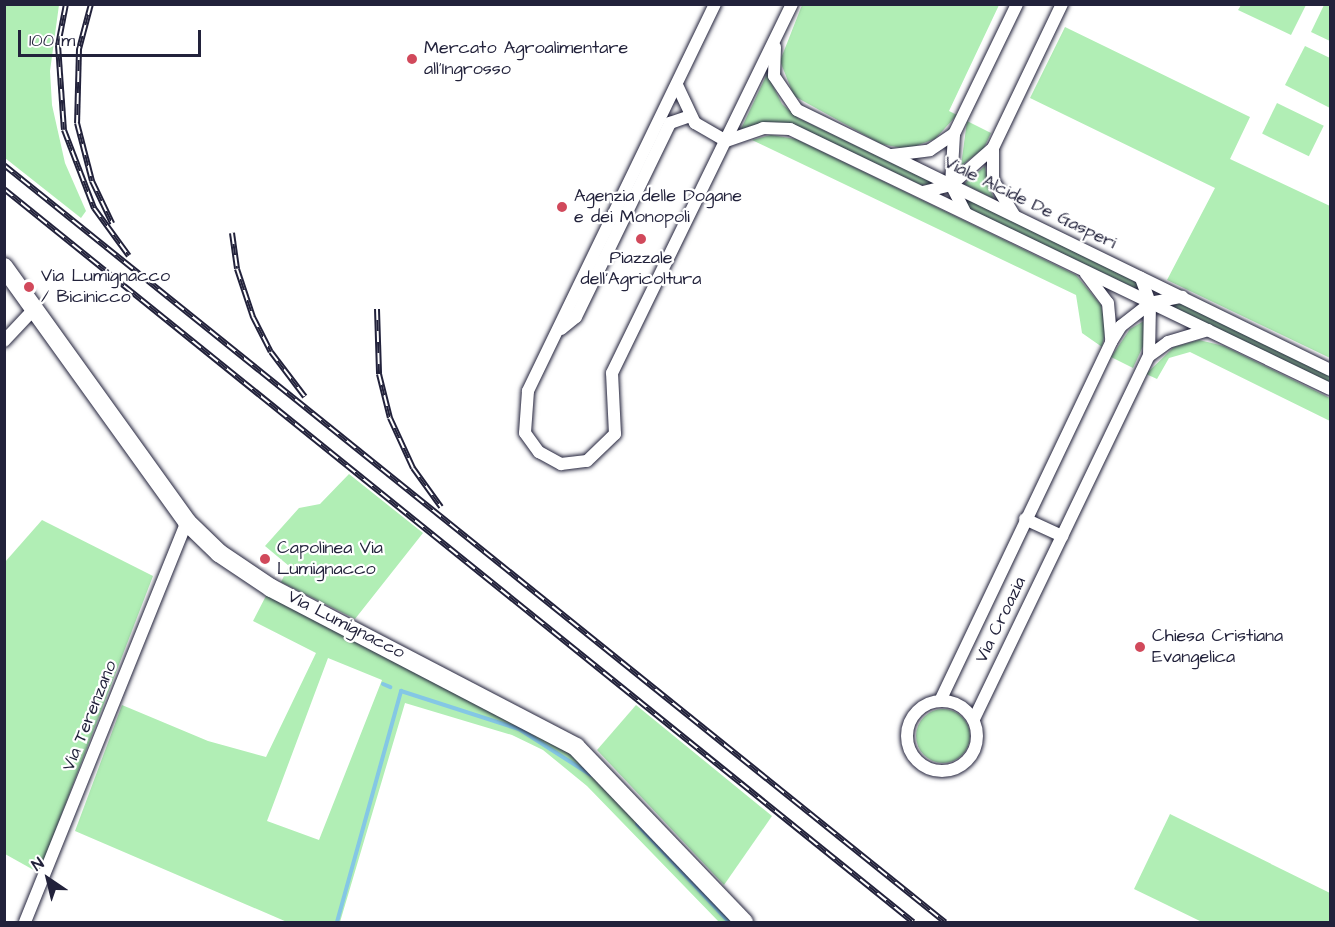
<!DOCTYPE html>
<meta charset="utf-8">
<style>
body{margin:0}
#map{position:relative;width:1335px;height:927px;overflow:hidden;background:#fff;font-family:"Architects Daughter",sans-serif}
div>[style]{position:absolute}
.green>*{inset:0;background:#b1eeb5;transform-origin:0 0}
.round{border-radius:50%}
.stream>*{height:4px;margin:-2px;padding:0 2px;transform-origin:2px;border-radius:2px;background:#84c7e5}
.roads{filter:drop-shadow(0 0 2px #22223b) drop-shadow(0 0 2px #22223b)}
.minor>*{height:12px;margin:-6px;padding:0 6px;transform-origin:6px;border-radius:6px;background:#fff}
.minor>.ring{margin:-6px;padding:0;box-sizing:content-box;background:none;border:12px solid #fff;border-radius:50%}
.secondary>*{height:18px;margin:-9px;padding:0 9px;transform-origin:9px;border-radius:9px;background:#fff}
.rail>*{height:6px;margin-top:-3px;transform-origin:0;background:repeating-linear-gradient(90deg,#fff 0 11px,#22223b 0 22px);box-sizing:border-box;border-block:2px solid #22223b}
.dots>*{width:16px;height:16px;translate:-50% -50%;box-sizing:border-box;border:3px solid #fff;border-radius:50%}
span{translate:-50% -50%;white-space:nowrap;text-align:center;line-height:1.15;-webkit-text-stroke:4.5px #fff;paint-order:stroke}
.poi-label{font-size:18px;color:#22223b}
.left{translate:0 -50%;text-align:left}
.street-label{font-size:18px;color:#22223b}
.frame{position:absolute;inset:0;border:6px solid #22223b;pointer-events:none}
.north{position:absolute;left:18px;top:849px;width:60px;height:60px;-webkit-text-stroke:4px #fff;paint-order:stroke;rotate:325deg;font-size:16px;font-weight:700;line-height:24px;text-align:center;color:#22223b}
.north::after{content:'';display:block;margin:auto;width:21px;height:27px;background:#22223b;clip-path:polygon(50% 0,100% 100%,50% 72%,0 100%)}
.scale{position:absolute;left:18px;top:30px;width:183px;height:27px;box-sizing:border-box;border:3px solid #22223b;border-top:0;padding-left:8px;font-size:18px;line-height:21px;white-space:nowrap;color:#22223b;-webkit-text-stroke:4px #fff;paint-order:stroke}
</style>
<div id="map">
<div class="green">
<i style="clip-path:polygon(4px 5px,59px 5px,50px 71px,52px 105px,65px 163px,86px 211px,81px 218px,5px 158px)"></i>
<i style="clip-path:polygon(802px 5px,999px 5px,949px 111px,957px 115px,935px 139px,907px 149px,881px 144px,794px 96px,780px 61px)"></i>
<i style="clip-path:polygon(1241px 5px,1241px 4px,1306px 5px,1291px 35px,1238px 10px)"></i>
<i style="clip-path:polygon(1324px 5px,1330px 5px,1330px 41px,1311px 32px)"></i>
<i style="clip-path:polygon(1065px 27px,1250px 117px,1230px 159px,1330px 206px,1330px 358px,1167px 280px,1215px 188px,1030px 98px)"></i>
<i style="clip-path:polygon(1305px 46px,1330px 58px,1330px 108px,1285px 85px)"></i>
<i style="clip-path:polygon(767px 74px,782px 104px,798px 118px,935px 184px,921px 185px,793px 124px,764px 122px,741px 129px)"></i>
<i style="left:1277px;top:103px;width:52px;height:34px;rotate:26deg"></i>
<i style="clip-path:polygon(967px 121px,991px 133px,984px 148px,961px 166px)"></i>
<i style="clip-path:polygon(771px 135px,796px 139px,1076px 275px,1101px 305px,1106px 328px,1102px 347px,1082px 333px,1076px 295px,752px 140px)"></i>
<i style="clip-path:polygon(985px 166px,988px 184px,994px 199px,964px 184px)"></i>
<i style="clip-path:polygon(963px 197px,1136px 282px,1141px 291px,971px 210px)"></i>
<i style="clip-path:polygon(1180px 303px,1330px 376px,1330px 383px,1170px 306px)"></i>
<i style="clip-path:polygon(1144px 321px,1144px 344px,1133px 368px,1111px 357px,1130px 329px)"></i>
<i style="clip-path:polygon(1199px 340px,1224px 346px,1330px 398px,1330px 421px,1190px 352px,1169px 358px,1157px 379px,1146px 374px,1174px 347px)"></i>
<i style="clip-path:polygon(349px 474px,423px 533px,355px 619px,281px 582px,289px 566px,265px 546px,299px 508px,320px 504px)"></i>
<i style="clip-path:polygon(42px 520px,153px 576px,39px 873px,5px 854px,5px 562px)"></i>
<i style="clip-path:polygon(evenodd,268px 592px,567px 749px,736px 922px,719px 922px,587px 786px,543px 750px,512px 735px,405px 703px,340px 922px,287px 922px,75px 831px,122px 705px,208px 741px,266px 757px,316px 653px,253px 621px,268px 592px,328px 658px,382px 680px,319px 840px,267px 821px,328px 658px)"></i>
<i style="clip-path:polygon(636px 705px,772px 816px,724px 885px,597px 750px)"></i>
<i class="round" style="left:916px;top:709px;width:54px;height:54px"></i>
<i style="clip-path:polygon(1170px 814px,1330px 893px,1330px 922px,1202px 922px,1134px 889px)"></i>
</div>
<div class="stream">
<i style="left:383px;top:684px;width:8px;rotate:23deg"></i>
<i style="left:637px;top:824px;width:134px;rotate:46.8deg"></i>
<i style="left:337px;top:922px;width:240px;rotate:-74.5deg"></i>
<i style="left:401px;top:691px;width:124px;rotate:17.9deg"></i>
<i style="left:519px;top:729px;width:85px;rotate:32.6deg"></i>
</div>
<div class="roads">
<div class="minor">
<i style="left:715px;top:4px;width:430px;rotate:115.8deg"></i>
<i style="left:528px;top:391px;width:42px;rotate:94.1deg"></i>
<i style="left:525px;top:433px;width:24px;rotate:54deg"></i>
<i style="left:539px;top:452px;width:25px;rotate:29deg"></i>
<i style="left:561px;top:464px;width:26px;rotate:-7deg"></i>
<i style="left:587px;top:461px;width:39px;rotate:-44deg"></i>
<i style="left:615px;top:434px;width:61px;rotate:-92.8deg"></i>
<i style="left:612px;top:373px;width:411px;rotate:-64deg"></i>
<i style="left:775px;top:47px;width:29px;rotate:92deg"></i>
<i style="left:774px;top:76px;width:41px;rotate:55.9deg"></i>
<i style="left:797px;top:110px;width:593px;rotate:26deg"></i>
<i style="left:677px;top:85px;width:42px;rotate:64.7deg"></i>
<i style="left:695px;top:123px;width:36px;rotate:30deg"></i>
<i style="left:726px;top:141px;width:39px;rotate:-19deg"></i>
<i style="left:763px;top:128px;width:27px;rotate:2deg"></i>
<i style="left:790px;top:129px;width:599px;rotate:25.71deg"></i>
<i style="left:993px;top:148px;width:32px;rotate:90deg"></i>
<i style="left:993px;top:180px;width:41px;rotate:59deg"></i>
<i style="left:892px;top:155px;width:38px;rotate:-7deg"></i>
<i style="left:930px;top:150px;width:29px;rotate:-34deg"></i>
<i style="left:923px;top:192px;width:29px;rotate:-14deg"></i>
<i style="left:951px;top:185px;width:56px;rotate:-41.4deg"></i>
<i style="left:993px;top:148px;width:160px;rotate:-64.4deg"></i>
<i style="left:965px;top:212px;width:30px;rotate:-117deg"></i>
<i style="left:951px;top:185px;width:51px;rotate:-86.6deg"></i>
<i style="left:954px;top:134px;width:144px;rotate:-64.1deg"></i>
<i style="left:1086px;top:274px;width:36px;rotate:53deg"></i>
<i style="left:1108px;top:303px;width:38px;rotate:85deg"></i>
<i style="left:561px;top:329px;width:19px;rotate:-39deg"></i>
<i style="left:576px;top:317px;width:216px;rotate:-64.1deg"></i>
<i style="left:670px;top:123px;width:21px;rotate:-19deg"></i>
<i style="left:4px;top:341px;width:44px;rotate:-46.8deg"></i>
<i style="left:1149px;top:356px;width:24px;rotate:-36deg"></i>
<i style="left:1168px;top:342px;width:42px;rotate:-16.7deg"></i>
<i style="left:1025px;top:519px;width:41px;rotate:24.7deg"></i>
<i class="ring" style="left:907px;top:701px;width:58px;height:58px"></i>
<i style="left:940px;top:701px;width:398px;rotate:-64.5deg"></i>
<i style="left:1111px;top:342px;width:19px;rotate:-58deg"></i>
<i style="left:1121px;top:326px;width:37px;rotate:-38deg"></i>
<i style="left:1150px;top:303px;width:33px;rotate:-11deg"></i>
<i style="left:974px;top:719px;width:403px;rotate:-64.3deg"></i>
<i style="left:1149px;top:356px;width:53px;rotate:-88.9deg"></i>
<i style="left:1150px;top:303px;width:27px;rotate:-110deg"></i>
<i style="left:25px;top:922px;width:432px;rotate:-68deg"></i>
</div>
<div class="secondary">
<i style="left:4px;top:267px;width:314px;rotate:54.3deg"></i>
<i style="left:187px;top:522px;width:45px;rotate:44.1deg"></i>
<i style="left:219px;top:553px;width:63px;rotate:33.9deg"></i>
<i style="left:271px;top:588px;width:344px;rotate:27.5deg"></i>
<i style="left:576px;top:747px;width:243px;rotate:46.2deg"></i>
</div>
</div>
<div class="rail">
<i style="left:66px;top:4px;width:42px;rotate:101deg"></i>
<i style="left:58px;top:45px;width:85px;rotate:86deg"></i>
<i style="left:64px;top:130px;width:84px;rotate:69deg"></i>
<i style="left:94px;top:208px;width:59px;rotate:53.9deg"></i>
<i style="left:91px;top:4px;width:47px;rotate:104.9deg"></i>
<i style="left:79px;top:49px;width:74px;rotate:91.5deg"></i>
<i style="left:77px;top:123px;width:60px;rotate:75.5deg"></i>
<i style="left:92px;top:181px;width:47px;rotate:64.5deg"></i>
<i style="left:4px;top:165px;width:1208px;rotate:38.82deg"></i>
<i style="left:4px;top:189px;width:1168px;rotate:38.88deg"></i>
<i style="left:232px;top:233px;width:36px;rotate:82deg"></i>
<i style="left:237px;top:269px;width:51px;rotate:71.6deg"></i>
<i style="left:253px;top:317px;width:39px;rotate:63deg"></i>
<i style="left:271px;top:352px;width:56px;rotate:52.9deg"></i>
<i style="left:377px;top:309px;width:65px;rotate:88.2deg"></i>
<i style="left:379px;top:374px;width:45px;rotate:76deg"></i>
<i style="left:390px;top:418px;width:55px;rotate:65.3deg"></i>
<i style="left:413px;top:468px;width:48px;rotate:54.3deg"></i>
</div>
<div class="dots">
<i style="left:412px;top:59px;background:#d1495b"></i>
<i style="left:562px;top:207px;background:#d1495b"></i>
<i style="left:641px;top:239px;background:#d1495b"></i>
<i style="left:29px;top:287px;background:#d1495b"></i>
<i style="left:265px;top:559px;background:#d1495b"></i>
<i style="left:1140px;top:647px;background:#d1495b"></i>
</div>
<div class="poi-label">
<span class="left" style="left:424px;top:59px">Mercato Agroalimentare<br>all’Ingrosso</span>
<span class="left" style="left:574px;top:207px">Agenzia delle Dogane<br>e dei Monopoli</span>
<span style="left:641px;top:269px">Piazzale<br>dell'Agricoltura</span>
<span class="left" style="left:41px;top:287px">Via Lumignacco<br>/ Bicinicco</span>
<span class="left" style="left:277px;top:559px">Capolinea Via<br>Lumignacco</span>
<span class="left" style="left:1152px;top:647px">Chiesa Cristiana<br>Evangelica</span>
</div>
<div class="street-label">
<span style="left:1030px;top:203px;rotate:26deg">Viale Alcide De Gasperi</span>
<span style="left:1001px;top:620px;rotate:-64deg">Via Croazia</span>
<span style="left:346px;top:625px;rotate:27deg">Via Lumignacco</span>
<span style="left:90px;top:716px;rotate:-68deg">Via Terenzano</span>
</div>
<div class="frame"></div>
<div class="north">N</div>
<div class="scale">100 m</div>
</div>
